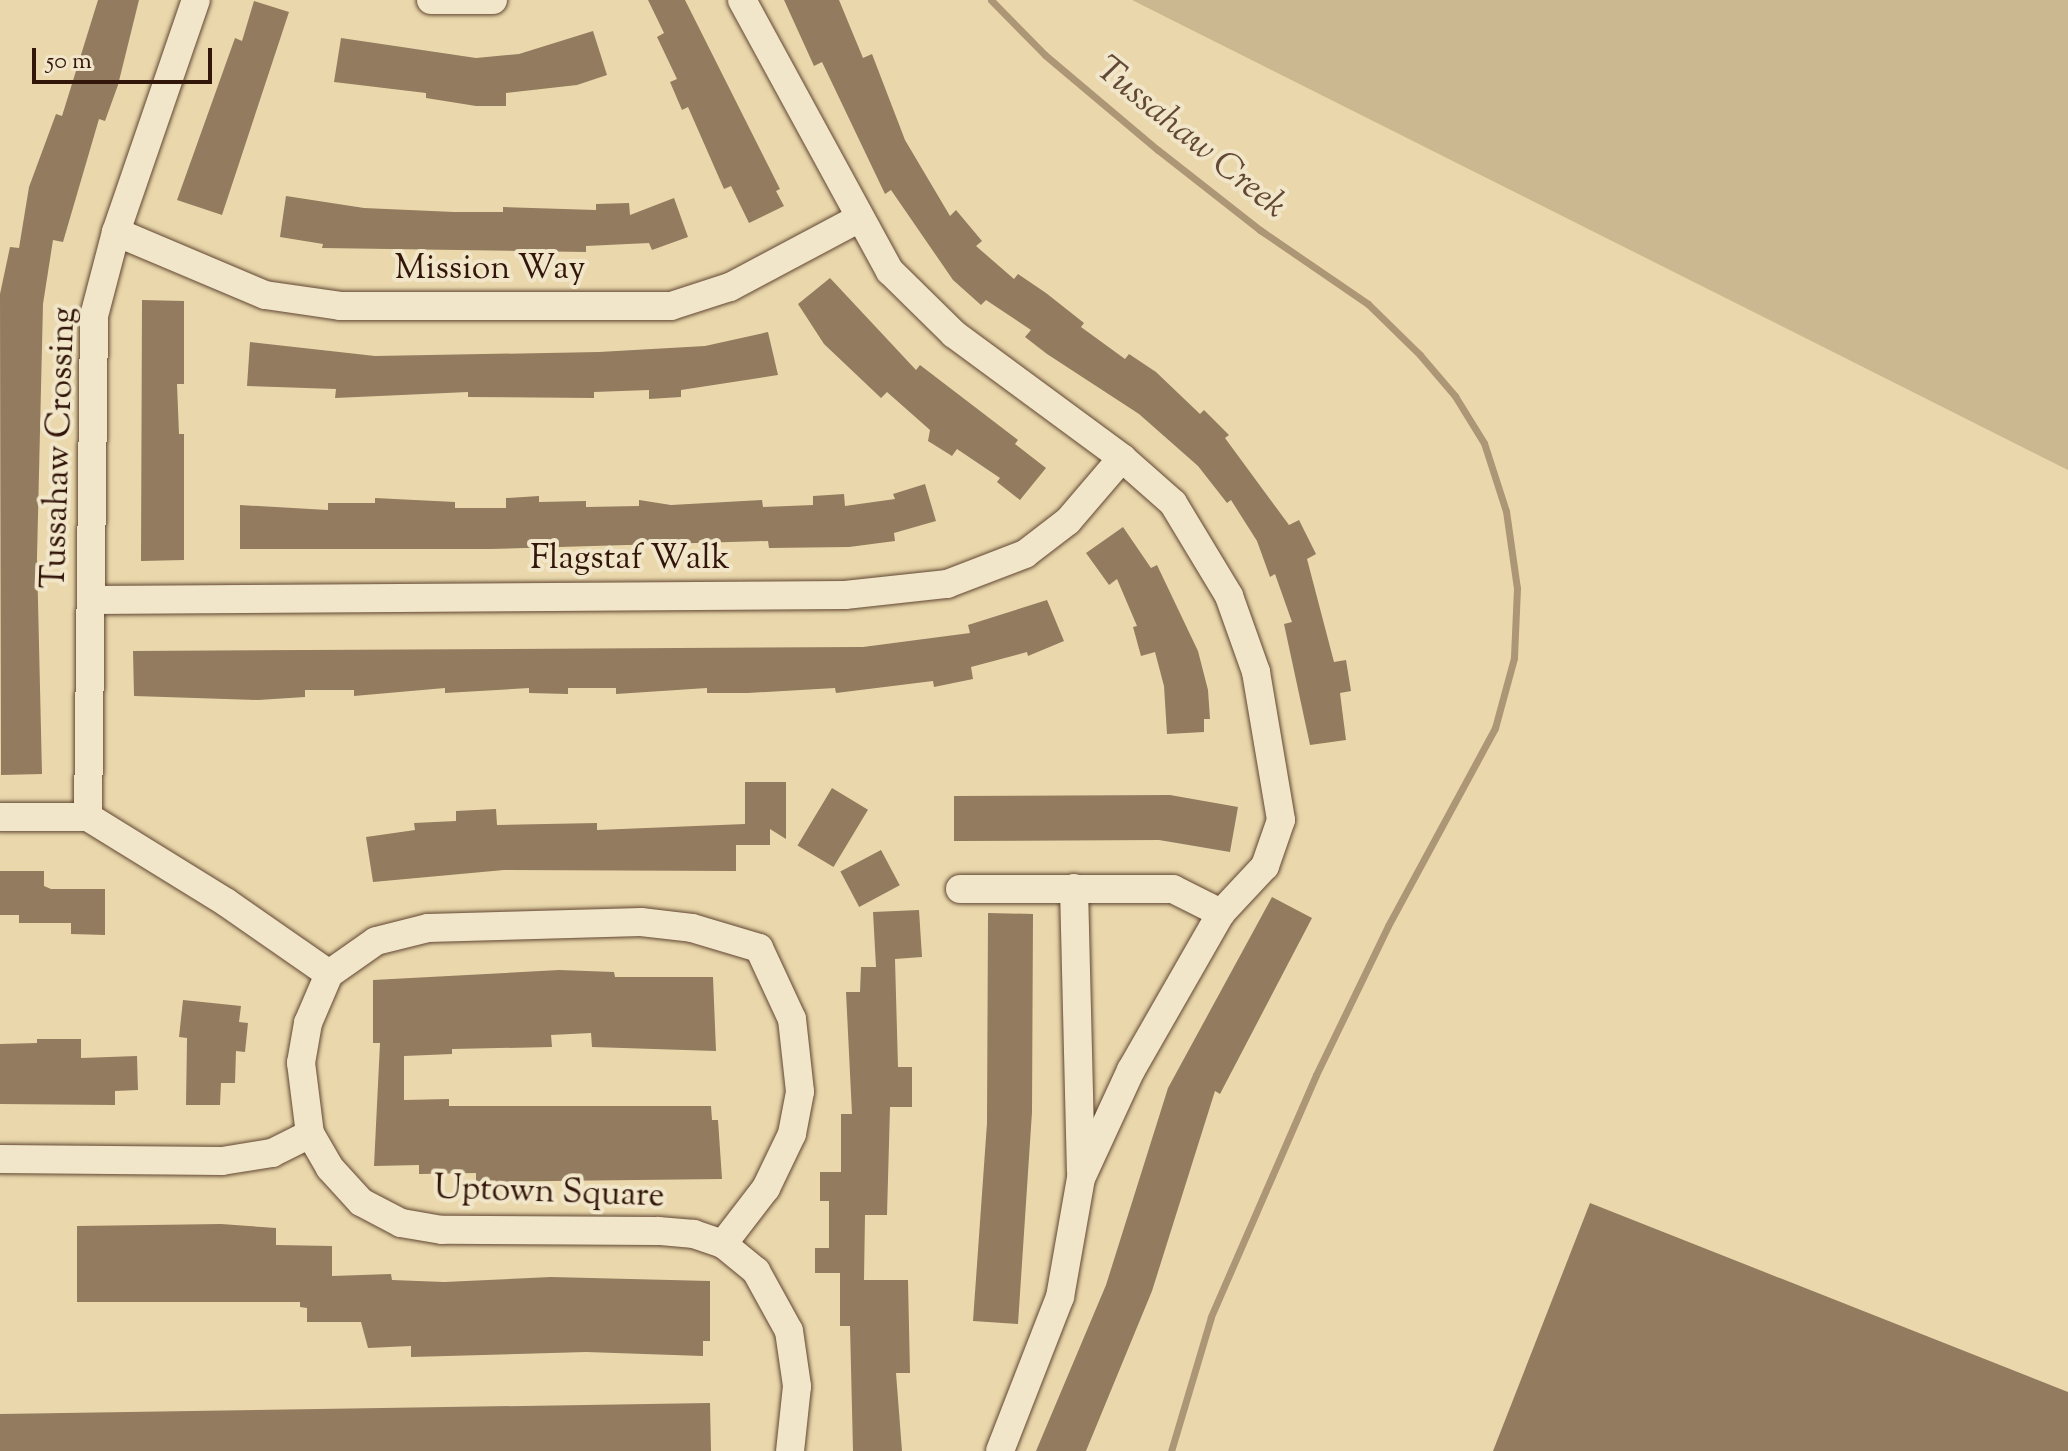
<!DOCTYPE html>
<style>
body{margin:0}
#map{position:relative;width:2068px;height:1451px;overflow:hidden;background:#ead8ac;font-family:"Sorts Mill Goudy",serif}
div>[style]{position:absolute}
.green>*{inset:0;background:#cbb790}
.stream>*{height:7px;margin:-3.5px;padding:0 3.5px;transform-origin:3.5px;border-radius:3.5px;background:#ac9675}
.building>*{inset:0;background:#927b5e;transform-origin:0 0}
.roads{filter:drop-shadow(0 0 2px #614632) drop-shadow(0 0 2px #614632)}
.minor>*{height:28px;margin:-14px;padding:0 14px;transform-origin:14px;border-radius:14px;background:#f1e6c9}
span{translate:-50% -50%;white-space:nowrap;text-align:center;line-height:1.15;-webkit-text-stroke:8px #f1e6c9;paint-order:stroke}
.street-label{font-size:34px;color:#33160a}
.water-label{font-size:36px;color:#634935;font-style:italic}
.scale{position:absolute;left:32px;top:48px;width:180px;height:36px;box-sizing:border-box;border:4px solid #33160a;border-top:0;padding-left:10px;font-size:24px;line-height:28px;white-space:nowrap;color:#33160a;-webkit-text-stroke:6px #f1e6c9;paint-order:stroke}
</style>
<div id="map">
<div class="green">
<i style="clip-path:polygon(1132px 0,2068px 0,2068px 470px,1640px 255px)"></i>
</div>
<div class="stream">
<i style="left:991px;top:0;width:77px;rotate:45.5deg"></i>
<i style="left:1045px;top:55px;width:148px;rotate:40.1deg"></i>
<i style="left:1158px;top:150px;width:130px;rotate:38.1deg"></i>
<i style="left:1260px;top:230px;width:131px;rotate:34.4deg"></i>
<i style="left:1368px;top:304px;width:73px;rotate:44.4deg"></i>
<i style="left:1420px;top:355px;width:54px;rotate:49.5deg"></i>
<i style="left:1455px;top:396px;width:55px;rotate:58.3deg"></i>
<i style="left:1484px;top:443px;width:71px;rotate:72.1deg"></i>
<i style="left:1506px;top:511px;width:78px;rotate:81.9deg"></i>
<i style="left:1517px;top:588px;width:70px;rotate:92.5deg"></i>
<i style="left:1514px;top:658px;width:73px;rotate:105.2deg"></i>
<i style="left:1495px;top:728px;width:225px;rotate:118.4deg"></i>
<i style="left:1388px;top:926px;width:165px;rotate:115.8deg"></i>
<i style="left:1316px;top:1075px;width:264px;rotate:113.5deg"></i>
<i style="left:1211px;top:1317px;width:140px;rotate:106.6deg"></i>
</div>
<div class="building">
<i style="clip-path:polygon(98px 0,139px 0,118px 85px,105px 121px,99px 119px,63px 242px,53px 240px,43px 304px,37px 558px,42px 774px,1px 775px,0 294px,10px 247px,19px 248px,29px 187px,56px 114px,62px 116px)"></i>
<i style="clip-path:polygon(648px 0,685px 0,780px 189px,776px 191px,784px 206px,749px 223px,731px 186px,724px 189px,688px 107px,682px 110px,670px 82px,677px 79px,657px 37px,664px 33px)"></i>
<i style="clip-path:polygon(784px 0,839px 0,863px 58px,872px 54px,905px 140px,950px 216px,956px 210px,982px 241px,976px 246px,1014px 279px,1018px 274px,1046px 293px,1084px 323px,1081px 327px,1125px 359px,1129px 354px,1156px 372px,1200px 414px,1204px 410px,1229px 435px,1225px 438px,1289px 525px,1299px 520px,1316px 554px,1307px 559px,1334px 662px,1346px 660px,1351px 691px,1340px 693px,1346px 740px,1310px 745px,1284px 624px,1292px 622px,1275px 574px,1270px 577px,1257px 541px,1231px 500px,1227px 503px,1198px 466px,1139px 414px,1047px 354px,1025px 337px,1031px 330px,986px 300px,981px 305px,953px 280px,891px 190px,885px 194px,822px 62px,814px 66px)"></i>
<i style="clip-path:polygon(254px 1px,289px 12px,222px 215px,177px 200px,235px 38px,242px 41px)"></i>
<i style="clip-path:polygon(593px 31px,607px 75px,577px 85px,506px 93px,506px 106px,476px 106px,426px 98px,426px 93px,334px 82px,341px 38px,476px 58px,519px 54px)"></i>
<i style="clip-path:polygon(286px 196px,364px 208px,454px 212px,503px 212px,503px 207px,596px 210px,596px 204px,629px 203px,630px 215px,674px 198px,688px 237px,652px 250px,649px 243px,586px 246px,586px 252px,322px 248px,323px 244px,280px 237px)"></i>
<i style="clip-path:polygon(830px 278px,916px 370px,920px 365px,1018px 440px,1015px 444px,1046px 468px,1020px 500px,997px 482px,1000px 478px,957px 449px,952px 456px,928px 441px,930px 430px,887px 392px,881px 398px,824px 344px,798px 304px)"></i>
<i style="clip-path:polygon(142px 300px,184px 301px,184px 384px,177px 384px,179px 434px,184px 434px,184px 560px,141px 561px)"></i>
<i style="clip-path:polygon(768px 332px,778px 375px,681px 390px,681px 397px,649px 399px,649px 390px,594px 392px,594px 398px,468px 397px,468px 392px,335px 398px,336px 389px,247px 386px,250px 342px,375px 356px,599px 352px,705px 346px)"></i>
<i style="clip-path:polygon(925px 484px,936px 521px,894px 533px,895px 541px,849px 547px,769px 548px,768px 541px,490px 549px,240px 549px,240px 505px,328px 510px,328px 503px,375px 503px,375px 498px,455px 502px,455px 508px,506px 508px,506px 498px,539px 496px,539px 502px,586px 501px,586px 507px,639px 506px,639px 500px,671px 505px,762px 500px,763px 507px,813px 505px,813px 496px,844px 494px,845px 506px,895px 499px,893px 494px)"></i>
<i style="clip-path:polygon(1123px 527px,1151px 568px,1157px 565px,1198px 651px,1208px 690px,1210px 719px,1204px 719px,1204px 732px,1167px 734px,1164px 686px,1155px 652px,1141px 656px,1133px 627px,1137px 626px,1117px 579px,1109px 585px,1086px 553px)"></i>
<i style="clip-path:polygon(1047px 600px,1064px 641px,1028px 656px,1027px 652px,971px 667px,973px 679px,934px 687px,933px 681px,836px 693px,835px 688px,748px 693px,707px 693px,707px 688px,616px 694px,616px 688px,568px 688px,568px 694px,529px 693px,529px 688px,445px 693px,445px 688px,354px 696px,354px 690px,305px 690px,305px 697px,258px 700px,134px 696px,133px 651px,863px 647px,970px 633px,968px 625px)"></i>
<i style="clip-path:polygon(745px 782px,786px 782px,786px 839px,770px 829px,770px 845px,736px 845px,736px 871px,504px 870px,373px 882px,366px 837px,415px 830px,414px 823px,456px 821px,456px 811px,496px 809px,497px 825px,597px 823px,597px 830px,745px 824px)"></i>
<i style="left:832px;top:788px;width:42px;height:67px;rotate:31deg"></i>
<i style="clip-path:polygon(1170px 795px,1238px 807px,1230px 852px,1159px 840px,954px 841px,954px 796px)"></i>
<i style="left:881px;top:850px;width:40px;height:46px;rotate:62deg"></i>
<i style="clip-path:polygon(0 871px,44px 871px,44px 886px,51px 889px,105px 889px,105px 935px,71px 934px,71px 923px,19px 923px,19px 915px,0 915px)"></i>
<i style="clip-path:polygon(1272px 897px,1312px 918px,1220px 1094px,1215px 1091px,1152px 1291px,1086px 1451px,1036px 1451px,1106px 1285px,1168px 1088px)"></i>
<i style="clip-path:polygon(919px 910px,922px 957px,895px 959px,898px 1067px,912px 1067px,912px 1107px,890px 1107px,887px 1215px,865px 1215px,864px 1280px,908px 1280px,910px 1373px,896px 1373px,902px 1451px,853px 1451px,850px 1326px,840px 1326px,840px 1273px,815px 1273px,815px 1248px,829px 1248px,829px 1201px,820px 1201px,820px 1172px,841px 1172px,841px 1114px,852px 1114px,846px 992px,860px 992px,861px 967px,876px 967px,873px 912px)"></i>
<i style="clip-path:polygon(988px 913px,1033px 914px,1032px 1112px,1018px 1324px,973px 1321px,987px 1123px)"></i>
<i style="clip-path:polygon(559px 970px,614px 972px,615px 977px,713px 977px,716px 1051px,592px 1047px,591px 1033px,551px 1035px,552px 1047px,452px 1049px,452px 1054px,404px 1056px,404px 1100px,449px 1099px,449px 1106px,711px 1106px,712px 1120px,718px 1120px,722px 1179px,476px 1182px,476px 1173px,419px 1174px,419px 1165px,374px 1166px,380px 1043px,373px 1043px,373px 980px)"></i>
<i style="clip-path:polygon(183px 1000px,241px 1006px,239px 1022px,248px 1023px,245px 1052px,236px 1051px,235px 1083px,221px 1083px,220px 1105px,186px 1105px,187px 1038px,179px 1037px)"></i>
<i style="clip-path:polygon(37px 1039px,81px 1039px,81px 1058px,137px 1056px,138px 1090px,115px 1091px,115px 1105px,0 1104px,0 1044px,37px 1043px)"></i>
<i style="clip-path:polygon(1590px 1203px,2068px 1392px,2068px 1451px,1493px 1451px)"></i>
<i style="clip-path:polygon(221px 1224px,276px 1228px,276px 1245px,332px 1246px,332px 1276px,391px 1274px,392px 1280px,444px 1282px,551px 1277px,710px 1281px,710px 1341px,703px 1341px,703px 1356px,586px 1352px,411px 1357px,411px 1346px,368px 1348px,361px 1322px,307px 1322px,307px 1308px,300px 1307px,300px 1302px,77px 1302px,77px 1226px)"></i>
<i style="clip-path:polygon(710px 1403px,711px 1451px,0 1451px,0 1414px)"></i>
</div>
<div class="roads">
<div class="minor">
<i style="left:431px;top:0;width:62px"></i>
<i style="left:742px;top:0;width:309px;rotate:61.4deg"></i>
<i style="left:890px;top:271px;width:90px;rotate:44.5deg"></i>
<i style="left:954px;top:334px;width:209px;rotate:36.4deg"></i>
<i style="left:1122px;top:458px;width:68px;rotate:41.4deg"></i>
<i style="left:1173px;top:503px;width:109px;rotate:58.9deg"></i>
<i style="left:1229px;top:596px;width:81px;rotate:70.4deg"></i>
<i style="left:1256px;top:672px;width:150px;rotate:80.4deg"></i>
<i style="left:1281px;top:820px;width:49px;rotate:109.2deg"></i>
<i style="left:1265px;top:866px;width:64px;rotate:133.1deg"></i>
<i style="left:1221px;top:913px;width:181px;rotate:119.8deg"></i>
<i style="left:1131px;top:1070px;width:119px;rotate:114.8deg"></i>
<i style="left:1081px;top:1178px;width:121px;rotate:100deg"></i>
<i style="left:1060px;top:1297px;width:165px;rotate:111.3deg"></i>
<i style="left:116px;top:232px;width:162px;rotate:22.9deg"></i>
<i style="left:265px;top:295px;width:76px;rotate:8.3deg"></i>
<i style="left:340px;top:306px;width:331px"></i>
<i style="left:671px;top:306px;width:62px;rotate:-17.9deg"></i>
<i style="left:730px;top:287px;width:145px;rotate:-28deg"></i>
<i style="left:92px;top:600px;width:753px;rotate:-0.38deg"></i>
<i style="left:845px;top:595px;width:103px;rotate:-6.2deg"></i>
<i style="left:947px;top:584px;width:84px;rotate:-21deg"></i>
<i style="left:1025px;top:554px;width:54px;rotate:-37.5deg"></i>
<i style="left:1068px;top:521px;width:83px;rotate:-49.4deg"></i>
<i style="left:0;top:817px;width:88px"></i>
<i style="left:88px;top:817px;width:163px;rotate:31.7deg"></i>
<i style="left:227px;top:903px;width:124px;rotate:34.8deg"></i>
<i style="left:88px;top:817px;width:501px;rotate:-89.31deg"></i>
<i style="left:94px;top:316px;width:87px;rotate:-75.3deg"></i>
<i style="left:116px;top:232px;width:245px;rotate:-71deg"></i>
<i style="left:1074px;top:888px;width:283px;rotate:88.6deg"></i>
<i style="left:960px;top:889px;width:213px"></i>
<i style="left:1173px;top:889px;width:54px;rotate:26.6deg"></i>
<i style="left:641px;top:922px;width:51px;rotate:6.7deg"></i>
<i style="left:692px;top:928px;width:70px;rotate:16.6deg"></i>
<i style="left:759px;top:948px;width:78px;rotate:65.1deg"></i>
<i style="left:792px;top:1019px;width:73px;rotate:83.7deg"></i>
<i style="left:800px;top:1092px;width:43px;rotate:100.8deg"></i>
<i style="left:792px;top:1134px;width:60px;rotate:115.7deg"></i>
<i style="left:766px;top:1188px;width:71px;rotate:127.5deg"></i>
<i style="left:723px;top:1244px;width:31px;rotate:-161deg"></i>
<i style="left:694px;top:1234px;width:36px;rotate:-175deg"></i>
<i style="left:658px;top:1231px;width:216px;rotate:-179.7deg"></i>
<i style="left:442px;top:1230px;width:42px;rotate:-170.3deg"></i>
<i style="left:401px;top:1223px;width:45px;rotate:-152.3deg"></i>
<i style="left:361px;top:1202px;width:46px;rotate:-132.4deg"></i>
<i style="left:330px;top:1168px;width:39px;rotate:-120deg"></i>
<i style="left:310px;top:1134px;width:72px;rotate:-97.2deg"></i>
<i style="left:301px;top:1063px;width:41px;rotate:-80.1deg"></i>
<i style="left:308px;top:1023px;width:53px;rotate:-66.8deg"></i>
<i style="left:329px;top:974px;width:57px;rotate:-35.1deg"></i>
<i style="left:376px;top:941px;width:54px;rotate:-14deg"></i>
<i style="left:428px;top:928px;width:213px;rotate:-1.6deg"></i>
<i style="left:0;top:1159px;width:222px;rotate:0.5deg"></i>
<i style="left:222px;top:1161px;width:51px;rotate:-9.1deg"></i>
<i style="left:272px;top:1153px;width:42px;rotate:-26.6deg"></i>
<i style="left:723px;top:1244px;width:43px;rotate:39.3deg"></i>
<i style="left:756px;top:1271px;width:68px;rotate:61.2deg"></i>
<i style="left:789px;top:1331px;width:56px;rotate:81.7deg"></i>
<i style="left:797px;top:1386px;width:65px;rotate:96.1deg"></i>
</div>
</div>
<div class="street-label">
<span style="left:490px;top:270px">Mission Way</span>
<span style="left:60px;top:448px;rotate:-88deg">Tussahaw Crossing</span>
<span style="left:630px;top:560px">Flagstaf Walk</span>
<span style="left:549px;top:1193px;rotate:2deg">Uptown Square</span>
</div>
<div class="water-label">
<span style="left:1190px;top:139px;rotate:39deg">Tussahaw Creek</span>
</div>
<div class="scale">50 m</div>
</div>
